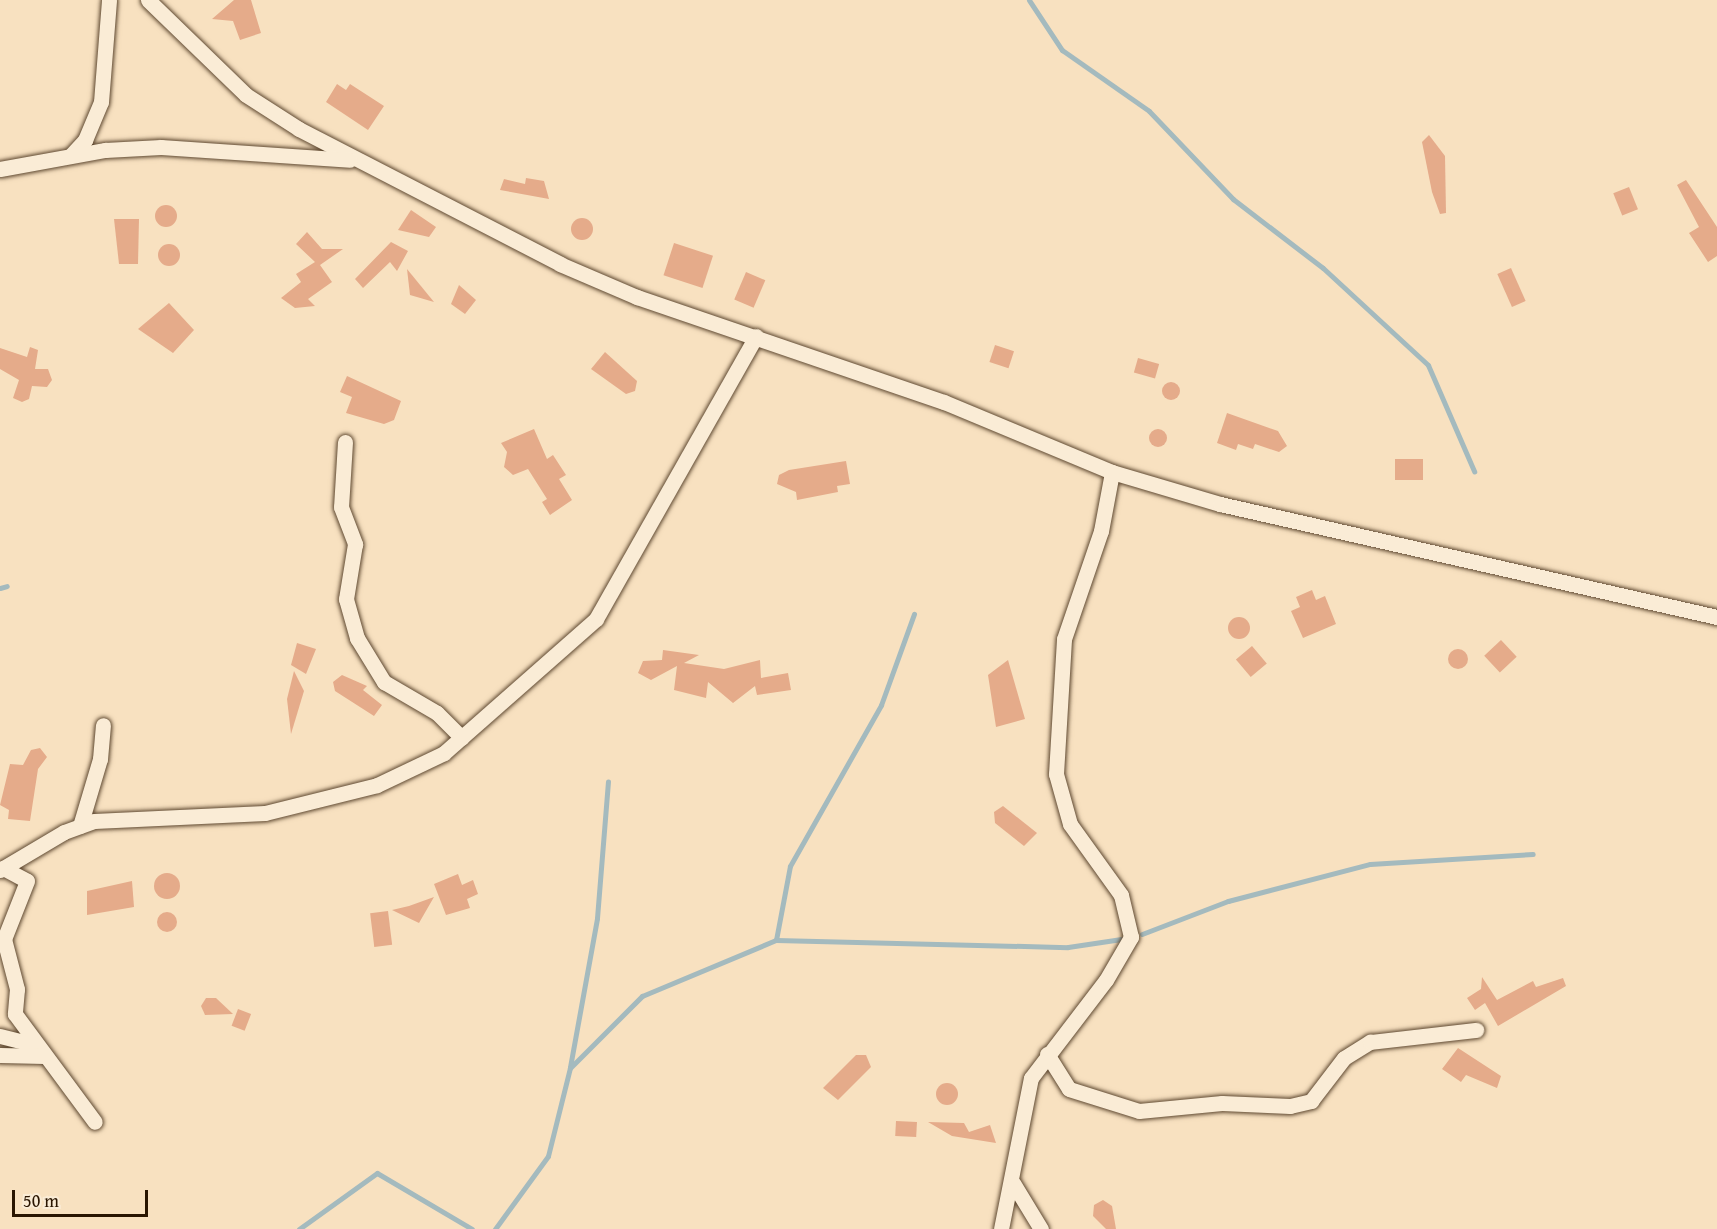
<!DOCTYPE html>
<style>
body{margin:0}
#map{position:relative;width:1717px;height:1229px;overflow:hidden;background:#f8e1c0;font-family:"Gentium Book Plus",serif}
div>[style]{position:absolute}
.stream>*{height:5px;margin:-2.5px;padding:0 2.5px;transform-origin:2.5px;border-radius:2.5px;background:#a4babe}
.building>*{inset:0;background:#e5ab8a;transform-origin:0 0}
.round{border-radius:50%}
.roads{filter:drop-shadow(0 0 2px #5e4830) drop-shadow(0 0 2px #5e4830)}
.street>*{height:15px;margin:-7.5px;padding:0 7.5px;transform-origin:7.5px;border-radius:7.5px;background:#faecd6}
span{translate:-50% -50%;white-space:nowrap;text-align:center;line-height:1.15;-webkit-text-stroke:6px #faecd6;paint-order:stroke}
.scale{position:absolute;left:12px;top:1190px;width:136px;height:27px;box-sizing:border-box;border:3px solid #2a1500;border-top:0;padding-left:8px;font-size:18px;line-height:21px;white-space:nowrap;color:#2a1500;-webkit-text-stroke:4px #faecd6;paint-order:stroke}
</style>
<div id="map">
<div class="stream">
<i style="left:1029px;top:0;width:60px;rotate:56.6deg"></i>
<i style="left:1062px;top:50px;width:106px;rotate:35deg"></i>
<i style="left:1149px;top:111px;width:122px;rotate:46.3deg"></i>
<i style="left:1233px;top:199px;width:113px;rotate:37.5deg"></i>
<i style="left:1323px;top:268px;width:143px;rotate:42.7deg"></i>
<i style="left:1428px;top:365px;width:116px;rotate:66.5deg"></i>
<i style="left:0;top:588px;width:7px;rotate:-16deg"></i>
<i style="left:1142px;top:934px;width:92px;rotate:-21deg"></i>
<i style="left:1228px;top:901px;width:147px;rotate:-14.6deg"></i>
<i style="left:1370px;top:864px;width:163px;rotate:-3.5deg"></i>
<i style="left:776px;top:940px;width:75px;rotate:-79.3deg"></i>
<i style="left:790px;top:866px;width:185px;rotate:-60.5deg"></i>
<i style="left:881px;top:705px;width:97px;rotate:-70.1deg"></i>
<i style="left:570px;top:1067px;width:151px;rotate:-79.7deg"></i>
<i style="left:597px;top:918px;width:137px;rotate:-85.4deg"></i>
<i style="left:299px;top:1229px;width:96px;rotate:-35.7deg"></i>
<i style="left:377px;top:1173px;width:110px;rotate:30.5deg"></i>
<i style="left:495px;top:1229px;width:90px;rotate:-54deg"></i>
<i style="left:548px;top:1156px;width:91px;rotate:-76deg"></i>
<i style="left:570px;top:1068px;width:102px;rotate:-45deg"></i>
<i style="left:642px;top:996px;width:145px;rotate:-22.7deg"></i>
<i style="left:776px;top:940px;width:292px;rotate:1.4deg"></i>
<i style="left:1068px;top:947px;width:54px;rotate:-8.6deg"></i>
</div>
<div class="building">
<i style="clip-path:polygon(234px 0,251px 0,261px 33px,240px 40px,233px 21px,212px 19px)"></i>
<i style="clip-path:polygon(337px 84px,346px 90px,350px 84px,384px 106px,368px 130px,326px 102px)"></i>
<i style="clip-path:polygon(1429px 135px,1445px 156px,1446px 213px,1440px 214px,1432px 192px,1422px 142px)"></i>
<i style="clip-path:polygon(526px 178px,544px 181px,549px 199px,500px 190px,504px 179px,525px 184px)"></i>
<i style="clip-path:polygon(1686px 180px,1717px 227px,1717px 256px,1708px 262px,1689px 233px,1699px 227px,1677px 185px)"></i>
<i style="left:1629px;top:187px;width:24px;height:17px;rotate:68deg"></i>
<i class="round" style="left:155px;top:205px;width:22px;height:22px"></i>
<i style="clip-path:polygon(411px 210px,436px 227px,429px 237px,398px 230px)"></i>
<i class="round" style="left:571px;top:218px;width:22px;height:22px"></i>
<i style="clip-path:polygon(114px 219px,139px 219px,138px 264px,119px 264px)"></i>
<i style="clip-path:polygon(307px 232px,322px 249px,343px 249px,320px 265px,332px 282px,308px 299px,315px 306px,295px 308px,281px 298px,301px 282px,296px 274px,315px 262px,296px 244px)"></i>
<i style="clip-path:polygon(391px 242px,408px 251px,397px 271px,390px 262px,363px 288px,355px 279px)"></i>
<i style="left:674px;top:243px;width:41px;height:34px;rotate:18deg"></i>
<i class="round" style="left:158px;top:244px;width:22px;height:22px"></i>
<i style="left:1511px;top:268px;width:36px;height:15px;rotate:66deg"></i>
<i style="clip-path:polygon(407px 269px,434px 302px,410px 295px)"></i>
<i style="left:746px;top:272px;width:21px;height:30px;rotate:23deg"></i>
<i style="clip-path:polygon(459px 285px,476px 300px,465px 314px,451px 304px)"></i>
<i style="clip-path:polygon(169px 303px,194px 330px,173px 353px,138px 329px)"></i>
<i style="left:995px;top:345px;width:20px;height:18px;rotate:18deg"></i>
<i style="clip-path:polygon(30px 347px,38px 350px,35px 369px,48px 369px,52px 380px,47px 387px,32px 386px,29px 399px,22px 402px,13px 398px,19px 380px,0 369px,0 348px,27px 357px)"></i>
<i style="clip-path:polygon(605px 352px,637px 381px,635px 391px,626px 394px,591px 369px)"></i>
<i style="left:1138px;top:358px;width:22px;height:15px;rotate:16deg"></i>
<i style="clip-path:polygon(347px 376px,401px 401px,394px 420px,384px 424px,346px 413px,352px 397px,340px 392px)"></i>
<i class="round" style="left:1162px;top:382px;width:18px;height:18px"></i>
<i style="clip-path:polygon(1227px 413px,1278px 431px,1287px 446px,1279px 452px,1255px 444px,1253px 449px,1238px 444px,1236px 450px,1217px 443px)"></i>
<i style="clip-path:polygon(534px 429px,547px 459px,553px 455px,566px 475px,559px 479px,572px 500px,550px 515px,542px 502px,547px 499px,528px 469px,513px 475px,504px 467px,507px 452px,501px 443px)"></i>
<i class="round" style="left:1149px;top:429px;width:18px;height:18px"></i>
<i style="left:1395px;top:459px;width:28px;height:21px"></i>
<i style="clip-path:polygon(846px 461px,850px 484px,837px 486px,838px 492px,797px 500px,796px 492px,777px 484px,779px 475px,789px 470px)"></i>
<i style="clip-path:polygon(1312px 590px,1316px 600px,1325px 596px,1336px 624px,1303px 638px,1291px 611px,1300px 607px,1296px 597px)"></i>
<i class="round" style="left:1228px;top:617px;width:22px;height:22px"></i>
<i style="left:1501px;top:640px;width:23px;height:23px;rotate:47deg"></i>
<i style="clip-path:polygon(297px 643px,316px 649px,306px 674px,291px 665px)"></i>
<i style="left:1252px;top:646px;width:23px;height:21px;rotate:50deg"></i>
<i class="round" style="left:1448px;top:649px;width:20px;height:20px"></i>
<i style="clip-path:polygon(663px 650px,699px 655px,684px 663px,724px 669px,760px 660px,761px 678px,788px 673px,791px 690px,757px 695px,755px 686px,733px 703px,708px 682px,706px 698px,674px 690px,677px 666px,651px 680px,638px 673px,643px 661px,662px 660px)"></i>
<i style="clip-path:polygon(1008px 660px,1025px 719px,996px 727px,988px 675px)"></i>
<i style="clip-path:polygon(294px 671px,304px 691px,291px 734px,287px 699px)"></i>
<i style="clip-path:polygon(342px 675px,367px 686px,363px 690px,382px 705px,374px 716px,335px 691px,333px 682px)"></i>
<i style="clip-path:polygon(40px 748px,47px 757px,38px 769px,30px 821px,8px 819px,9px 810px,0 805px,10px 764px,23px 765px,31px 750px)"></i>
<i style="clip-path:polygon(1003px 806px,1037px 833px,1024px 846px,995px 823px,994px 812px)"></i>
<i class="round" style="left:154px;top:873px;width:26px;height:26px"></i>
<i style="clip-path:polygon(458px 874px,462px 885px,473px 880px,478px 894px,467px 899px,470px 908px,446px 915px,434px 884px)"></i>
<i style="clip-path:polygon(132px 881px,134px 907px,87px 915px,87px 891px)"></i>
<i style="clip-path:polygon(434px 897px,419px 923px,392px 910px,409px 906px)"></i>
<i style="left:388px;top:911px;width:34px;height:18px;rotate:83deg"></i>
<i class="round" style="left:157px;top:912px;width:20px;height:20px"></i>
<i style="clip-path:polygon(1482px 977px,1497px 1000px,1533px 981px,1536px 987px,1563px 978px,1566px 986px,1498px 1026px,1485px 1003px,1475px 1010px,1467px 998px,1481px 989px)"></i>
<i style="clip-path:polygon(206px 998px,216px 998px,233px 1014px,205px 1015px,201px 1006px)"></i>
<i style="left:238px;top:1009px;width:14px;height:18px;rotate:21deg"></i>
<i style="clip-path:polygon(1458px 1048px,1501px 1076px,1497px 1088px,1466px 1075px,1461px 1082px,1442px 1069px)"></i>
<i style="clip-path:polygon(856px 1055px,866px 1055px,871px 1067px,838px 1100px,823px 1088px)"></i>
<i class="round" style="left:936px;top:1083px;width:22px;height:22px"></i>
<i style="left:896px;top:1121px;width:21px;height:15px;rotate:3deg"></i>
<i style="clip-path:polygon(928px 1122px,964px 1123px,969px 1132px,990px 1125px,996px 1143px,952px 1136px)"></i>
<i style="clip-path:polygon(1103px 1200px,1112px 1206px,1116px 1229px,1106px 1229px,1093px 1216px,1094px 1205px)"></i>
</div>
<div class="roads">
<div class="street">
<i style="left:148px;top:0;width:136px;rotate:44.1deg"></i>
<i style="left:246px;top:95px;width:63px;rotate:32.7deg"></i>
<i style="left:299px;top:129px;width:294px;rotate:27.3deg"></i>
<i style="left:560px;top:264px;width:84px;rotate:23.2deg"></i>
<i style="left:637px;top:297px;width:324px;rotate:18.9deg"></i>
<i style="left:944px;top:402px;width:182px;rotate:22.6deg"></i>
<i style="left:1112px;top:472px;width:113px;rotate:16.5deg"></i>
<i style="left:1220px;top:504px;width:510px;rotate:12.81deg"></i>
<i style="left:71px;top:155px;width:21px;rotate:-47deg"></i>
<i style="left:85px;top:140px;width:41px;rotate:-67.2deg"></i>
<i style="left:101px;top:102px;width:102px;rotate:-85.5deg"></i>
<i style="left:0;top:169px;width:107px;rotate:-10.3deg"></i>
<i style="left:105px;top:150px;width:56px;rotate:-3.1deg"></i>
<i style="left:161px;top:147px;width:189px;rotate:3.9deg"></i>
<i style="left:345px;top:442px;width:65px;rotate:93.5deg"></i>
<i style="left:341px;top:507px;width:40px;rotate:69deg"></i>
<i style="left:355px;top:544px;width:56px;rotate:99.3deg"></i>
<i style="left:346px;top:599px;width:41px;rotate:74.2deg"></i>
<i style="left:357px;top:638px;width:52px;rotate:58.5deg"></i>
<i style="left:384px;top:682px;width:61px;rotate:30.3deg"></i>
<i style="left:437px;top:713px;width:35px;rotate:45deg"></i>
<i style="left:80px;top:826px;width:70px;rotate:-73.4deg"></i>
<i style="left:100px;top:759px;width:34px;rotate:-85deg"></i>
<i style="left:3px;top:868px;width:27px;rotate:28deg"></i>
<i style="left:27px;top:881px;width:62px;rotate:111.6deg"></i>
<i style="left:4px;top:939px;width:52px;rotate:75.4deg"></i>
<i style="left:17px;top:989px;width:25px;rotate:95deg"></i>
<i style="left:15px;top:1014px;width:134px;rotate:53.5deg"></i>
<i style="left:0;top:870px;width:74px;rotate:-30.7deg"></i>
<i style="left:64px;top:832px;width:32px;rotate:-20deg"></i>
<i style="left:94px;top:821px;width:171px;rotate:-2.7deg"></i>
<i style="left:265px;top:813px;width:115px;rotate:-14deg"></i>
<i style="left:377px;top:785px;width:74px;rotate:-25.5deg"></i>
<i style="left:444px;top:753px;width:203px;rotate:-41.4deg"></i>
<i style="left:596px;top:619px;width:325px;rotate:-60.5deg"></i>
<i style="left:0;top:1036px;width:37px;rotate:14deg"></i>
<i style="left:1047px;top:1054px;width:41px;rotate:57.8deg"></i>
<i style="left:1069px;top:1089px;width:73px;rotate:17.4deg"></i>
<i style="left:1139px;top:1111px;width:83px;rotate:-5.5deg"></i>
<i style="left:1222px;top:1103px;width:68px;rotate:2.5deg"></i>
<i style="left:1290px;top:1106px;width:22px;rotate:-13deg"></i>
<i style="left:1311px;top:1101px;width:54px;rotate:-52.5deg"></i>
<i style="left:1344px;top:1058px;width:31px;rotate:-32deg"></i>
<i style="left:1370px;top:1042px;width:107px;rotate:-6.5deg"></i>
<i style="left:0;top:1055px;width:44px;rotate:1.3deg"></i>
<i style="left:1013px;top:1183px;width:54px;rotate:58.7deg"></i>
<i style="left:1001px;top:1229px;width:154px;rotate:-78.8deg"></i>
<i style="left:1031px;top:1078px;width:123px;rotate:-52.6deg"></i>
<i style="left:1106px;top:980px;width:50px;rotate:-59.8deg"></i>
<i style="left:1131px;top:937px;width:43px;rotate:-103.4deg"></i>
<i style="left:1121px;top:895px;width:87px;rotate:-125.7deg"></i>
<i style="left:1070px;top:824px;width:52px;rotate:-105.6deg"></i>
<i style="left:1056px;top:774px;width:135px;rotate:-86.6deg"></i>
<i style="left:1064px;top:639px;width:114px;rotate:-71.1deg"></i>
<i style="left:1101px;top:531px;width:60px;rotate:-79.4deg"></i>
</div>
</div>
<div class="scale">50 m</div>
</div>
